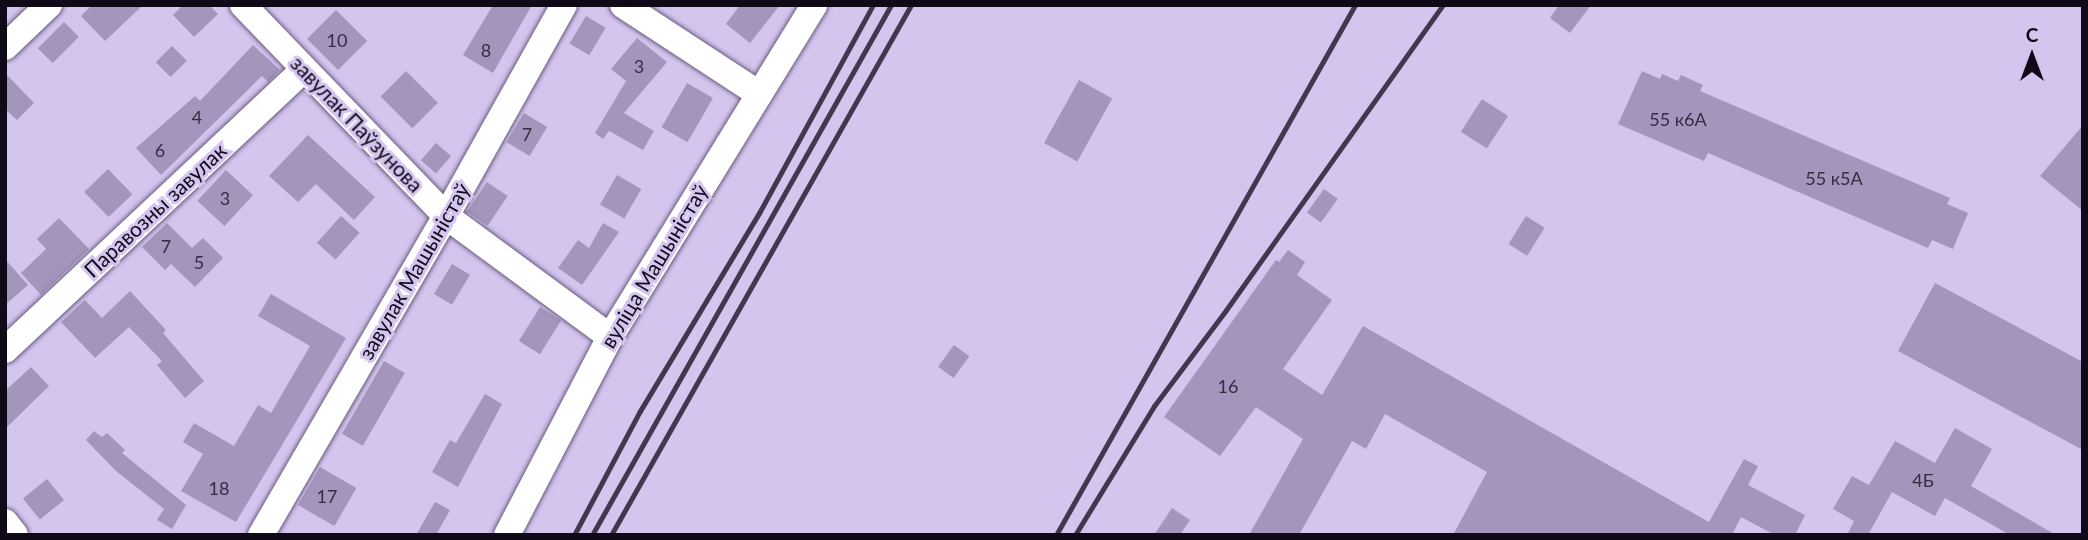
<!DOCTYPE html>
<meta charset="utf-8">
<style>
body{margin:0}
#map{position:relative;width:2088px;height:540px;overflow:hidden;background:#d4c5ef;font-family:Lato,sans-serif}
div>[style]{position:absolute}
.building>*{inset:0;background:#a495bc;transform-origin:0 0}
.roads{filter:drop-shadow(0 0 2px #685b7f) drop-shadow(0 0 2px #685b7f)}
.street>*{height:26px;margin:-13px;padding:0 13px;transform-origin:13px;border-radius:13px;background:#fff}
.rail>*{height:5px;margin:-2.5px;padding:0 2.5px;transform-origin:2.5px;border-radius:2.5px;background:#40384d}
span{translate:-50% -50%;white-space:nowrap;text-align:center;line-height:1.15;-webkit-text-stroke:6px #d4c5ef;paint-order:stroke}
.number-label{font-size:18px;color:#352d41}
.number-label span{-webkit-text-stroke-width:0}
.street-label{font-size:21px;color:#100a18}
.frame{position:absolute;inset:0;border:7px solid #100a18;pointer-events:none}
.north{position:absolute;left:1997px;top:21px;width:70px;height:70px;-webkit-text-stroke:5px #d4c5ef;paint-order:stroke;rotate:0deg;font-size:19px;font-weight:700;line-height:28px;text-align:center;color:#100a18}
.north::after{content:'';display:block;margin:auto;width:24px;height:32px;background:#100a18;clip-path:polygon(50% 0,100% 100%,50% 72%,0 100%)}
</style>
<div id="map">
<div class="building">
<i style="clip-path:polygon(92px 5px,143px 5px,105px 41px,81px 16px)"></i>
<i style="clip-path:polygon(183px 5px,209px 5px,218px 14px,194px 37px,173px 15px)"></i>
<i style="clip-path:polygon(493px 5px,532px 5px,493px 73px,463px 55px)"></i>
<i style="clip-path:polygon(740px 5px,780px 5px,750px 43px,726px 24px)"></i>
<i style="clip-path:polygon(1559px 5px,1591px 5px,1570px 33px,1550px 18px)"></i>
<i style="left:336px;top:10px;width:44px;height:41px;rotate:45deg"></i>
<i style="left:586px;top:16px;width:23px;height:32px;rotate:31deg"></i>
<i style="left:64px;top:22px;width:21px;height:37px;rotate:45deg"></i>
<i style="clip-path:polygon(637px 38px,667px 62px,624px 113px,654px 131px,643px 150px,609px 131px,603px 139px,595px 133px,626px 81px,611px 69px)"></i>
<i style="clip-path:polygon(253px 45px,280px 70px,268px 82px,262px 76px,161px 175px,136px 148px,195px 96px,200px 101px)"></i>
<i style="left:172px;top:46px;width:21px;height:23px;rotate:45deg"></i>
<i style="left:406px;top:71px;width:45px;height:36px;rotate:45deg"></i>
<i style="clip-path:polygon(1642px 71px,1660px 79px,1662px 74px,1678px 81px,1681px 75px,1703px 85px,1700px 91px,1950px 198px,1947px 204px,1968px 213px,1953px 249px,1932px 240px,1928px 248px,1708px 153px,1704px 161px,1618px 124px)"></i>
<i style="clip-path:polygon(5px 73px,34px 103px,17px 120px,5px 109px)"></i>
<i style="left:1079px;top:80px;width:38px;height:72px;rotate:29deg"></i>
<i style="left:687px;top:83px;width:30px;height:51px;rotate:30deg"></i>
<i style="left:1482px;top:99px;width:31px;height:39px;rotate:33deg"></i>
<i style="left:524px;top:113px;width:27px;height:34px;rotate:31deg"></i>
<i style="clip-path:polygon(2083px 125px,2083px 211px,2040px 176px)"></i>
<i style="clip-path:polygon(308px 135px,375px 197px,354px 220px,316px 184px,298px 202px,269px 176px)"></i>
<i style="left:436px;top:143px;width:20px;height:23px;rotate:41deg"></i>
<i style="left:108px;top:169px;width:35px;height:33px;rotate:46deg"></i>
<i style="left:226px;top:170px;width:37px;height:42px;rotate:43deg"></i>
<i style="left:617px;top:175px;width:28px;height:34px;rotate:30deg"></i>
<i style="left:487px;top:182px;width:25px;height:36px;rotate:34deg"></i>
<i style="left:1324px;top:189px;width:17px;height:29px;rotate:36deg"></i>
<i style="left:341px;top:216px;width:25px;height:36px;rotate:42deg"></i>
<i style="left:1526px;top:216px;width:22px;height:33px;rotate:32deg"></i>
<i style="clip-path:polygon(59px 218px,89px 249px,41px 295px,21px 273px,46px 249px,37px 239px)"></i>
<i style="clip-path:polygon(167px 223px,192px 248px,203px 238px,223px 258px,195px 287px,171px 264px,165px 270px,142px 247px)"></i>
<i style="clip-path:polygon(603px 223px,619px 232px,582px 285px,558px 268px,578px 240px,589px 248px)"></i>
<i style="clip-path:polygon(1288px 250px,1305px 262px,1297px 275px,1332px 300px,1283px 369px,1322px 395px,1363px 326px,1709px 522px,1744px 459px,1758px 466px,1748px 485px,1805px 515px,1795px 535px,1775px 535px,1741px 517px,1732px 535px,1453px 535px,1487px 472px,1385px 414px,1366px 449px,1352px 441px,1299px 535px,1249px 535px,1303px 439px,1256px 407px,1220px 456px,1164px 417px,1276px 260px,1279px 262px)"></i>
<i style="clip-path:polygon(5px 259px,28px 285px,5px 305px)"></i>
<i style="left:452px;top:264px;width:21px;height:35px;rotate:31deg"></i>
<i style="clip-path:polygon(1935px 283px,2083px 362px,2083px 450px,1898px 351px)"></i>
<i style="clip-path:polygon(130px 291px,166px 330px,163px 333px,204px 381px,185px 398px,157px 365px,162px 361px,129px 327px,95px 358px,61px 322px,85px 300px,102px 318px)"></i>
<i style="clip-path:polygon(271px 294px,346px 338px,236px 522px,181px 491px,203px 454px,183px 442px,194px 423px,234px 446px,258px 405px,271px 413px,310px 346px,258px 316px)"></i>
<i style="left:540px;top:307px;width:25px;height:40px;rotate:32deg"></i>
<i style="left:954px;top:345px;width:19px;height:27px;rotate:36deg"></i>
<i style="left:384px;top:361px;width:24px;height:84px;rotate:30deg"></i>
<i style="clip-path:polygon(31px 367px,49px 386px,5px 429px,5px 391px)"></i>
<i style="clip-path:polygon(485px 394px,502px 404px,458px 487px,432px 472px,450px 440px,456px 443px)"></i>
<i style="clip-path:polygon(1955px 428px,1992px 449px,1971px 486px,2056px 535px,2010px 535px,1945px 498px,1935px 516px,1892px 492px,1868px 535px,1847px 535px,1854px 521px,1833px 509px,1852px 476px,1869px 485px,1895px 441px,1935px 463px)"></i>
<i style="clip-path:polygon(94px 431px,102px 437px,107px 433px,125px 450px,122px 453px,186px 505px,172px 529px,157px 520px,164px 509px,116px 471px,86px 440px)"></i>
<i style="left:320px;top:467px;width:42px;height:44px;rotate:30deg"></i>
<i style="left:47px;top:479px;width:27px;height:31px;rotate:51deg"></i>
<i style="clip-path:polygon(435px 502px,450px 510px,436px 535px,416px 535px)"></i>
<i style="clip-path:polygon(1172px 508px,1190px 520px,1180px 535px,1154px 535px)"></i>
</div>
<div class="roads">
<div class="street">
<i style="left:243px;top:5px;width:293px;rotate:46.1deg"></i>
<i style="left:446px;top:216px;width:204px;rotate:36.4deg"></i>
<i style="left:623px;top:5px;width:163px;rotate:33.2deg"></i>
<i style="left:5px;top:47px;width:61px;rotate:-43.7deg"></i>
<i style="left:5px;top:350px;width:410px;rotate:-43.2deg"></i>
<i style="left:5px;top:522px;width:16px;rotate:52deg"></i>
<i style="left:261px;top:535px;width:369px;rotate:-59.9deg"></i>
<i style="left:446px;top:216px;width:242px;rotate:-60.8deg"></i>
<i style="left:507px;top:535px;width:223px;rotate:-62.5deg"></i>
<i style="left:610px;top:337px;width:390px;rotate:-58.4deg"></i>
</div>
</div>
<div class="rail">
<i style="left:574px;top:535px;width:140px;rotate:-62deg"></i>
<i style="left:640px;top:411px;width:231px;rotate:-59deg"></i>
<i style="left:759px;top:213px;width:237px;rotate:-61.3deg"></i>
<i style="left:592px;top:535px;width:609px;rotate:-60.57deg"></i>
<i style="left:611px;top:535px;width:609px;rotate:-60.49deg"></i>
<i style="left:1056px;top:535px;width:609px;rotate:-60.57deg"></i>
<i style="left:1075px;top:535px;width:151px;rotate:-58.5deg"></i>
<i style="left:1154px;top:406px;width:120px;rotate:-53.1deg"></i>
<i style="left:1226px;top:310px;width:374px;rotate:-54.6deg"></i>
</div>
<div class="number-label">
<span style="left:337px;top:40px">10</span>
<span style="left:486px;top:50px">8</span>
<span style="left:639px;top:66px">3</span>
<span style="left:197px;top:117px">4</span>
<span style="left:1678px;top:119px">55 к6А</span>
<span style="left:527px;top:134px">7</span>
<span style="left:160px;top:150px">6</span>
<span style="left:1834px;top:178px">55 к5А</span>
<span style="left:225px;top:198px">3</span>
<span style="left:166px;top:246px">7</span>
<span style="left:199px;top:262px">5</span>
<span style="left:1228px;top:386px">16</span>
<span style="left:1923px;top:480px">4Б</span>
<span style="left:219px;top:488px">18</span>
<span style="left:327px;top:496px">17</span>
</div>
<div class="street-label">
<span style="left:357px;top:124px;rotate:46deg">завулак Паўзунова</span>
<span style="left:155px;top:210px;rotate:-43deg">Паравозны завулак</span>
<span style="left:654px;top:266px;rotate:-59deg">вуліца Машыністаў</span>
<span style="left:414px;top:271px;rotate:-60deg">завулак Машыністаў</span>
</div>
<div class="frame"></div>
<div class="north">С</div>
</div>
